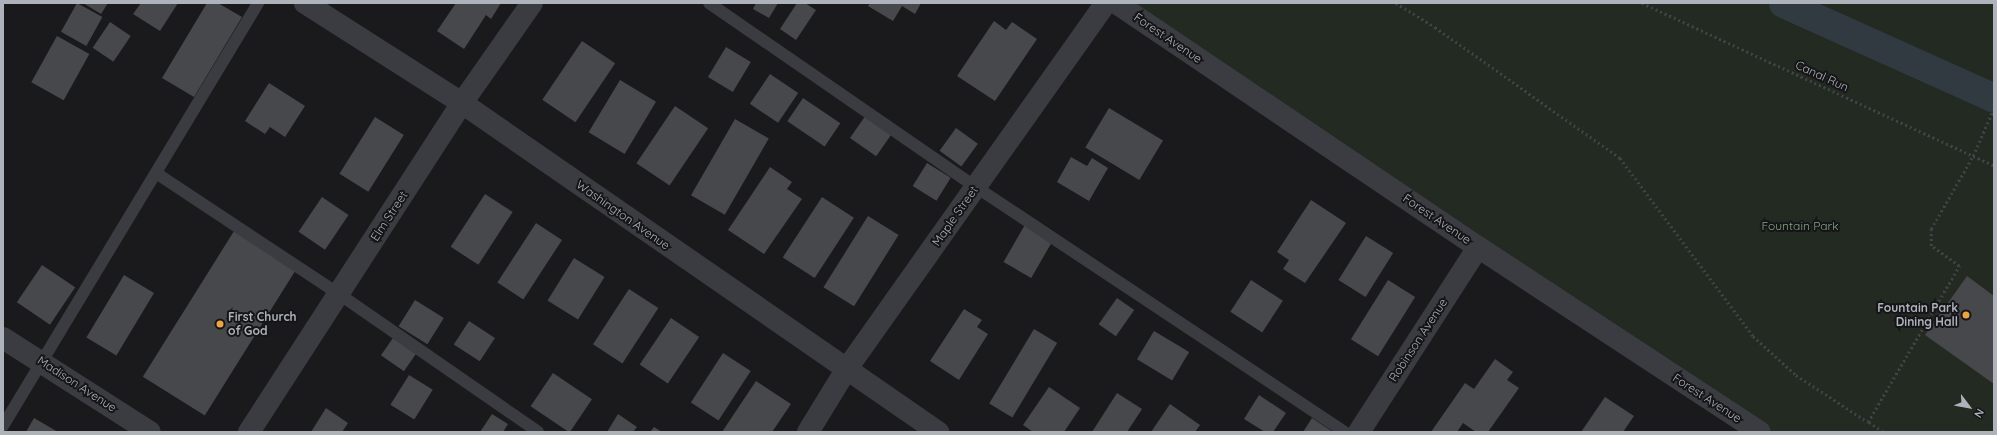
<!DOCTYPE html>
<style>
body{margin:0}
#map{position:relative;width:1997px;height:435px;overflow:hidden;background:#1a1a1c;font-family:Quicksand,sans-serif}
div>[style]{position:absolute}
.green>*{inset:0;background:#222a22}
.canal>*{height:29px;margin:-14.5px;padding:0 14.5px;transform-origin:14.5px;border-radius:14.5px;background:#303a40}
.building>*{inset:0;background:#47484c;transform-origin:0 0}
.path>*{height:2.5px;margin-top:-1.25px;transform-origin:0;background:repeating-linear-gradient(90deg,#414348 0 2px,transparent 0 5px)}
.lane>*{height:12px;margin:-6px;padding:0 6px;transform-origin:6px;border-radius:6px;background:#3b3c41}
.street>*{height:22px;margin:-11px;padding:0 11px;transform-origin:11px;border-radius:11px;background:#3b3c41}
.dots>*{width:11px;height:11px;translate:-50% -50%;box-sizing:border-box;border:2px solid #151517;border-radius:50%}
span{translate:-50% -50%;white-space:nowrap;text-align:center;line-height:1.15;-webkit-text-stroke:4px #151517;paint-order:stroke}
.street-label{font-size:12px;color:#adb2bb}
.park-label{font-size:12px;color:#85a585}
.poi-label{font-size:12px;color:#adb2bb;font-weight:700}
.right{translate:-100% -50%;text-align:right}
.left{translate:0 -50%;text-align:left}
.frame{position:absolute;inset:0;border:4px solid #adb2bb;pointer-events:none}
.north{position:absolute;left:1949px;top:387px;width:40px;height:40px;-webkit-text-stroke:3px #151517;paint-order:stroke;rotate:122deg;font-size:11px;font-weight:700;line-height:16px;text-align:center;color:#adb2bb}
.north::after{content:'';display:block;margin:auto;width:14px;height:18px;background:#adb2bb;clip-path:polygon(50% 0,100% 100%,50% 72%,0 100%)}
</style>
<div id="map">
<div class="green">
<i style="clip-path:polygon(1115px 3px,1994px 3px,1994px 98px,1984px 94px,1994px 99px,1994px 432px,1760px 432px)"></i>
</div>
<div class="canal">
<i style="left:1783px;top:3px;width:231px;rotate:24.2deg"></i>
</div>
<div class="building">
<i style="left:77px;top:3px;width:29px;height:33px;rotate:29deg"></i>
<i style="clip-path:polygon(83px 3px,108px 3px,101px 14px)"></i>
<i style="clip-path:polygon(141px 3px,178px 3px,160px 31px,133px 14px)"></i>
<i style="clip-path:polygon(207px 3px,218px 3px,242px 17px,194px 97px,162px 78px)"></i>
<i style="clip-path:polygon(456px 3px,501px 3px,491px 19px,486px 15px,464px 49px,437px 31px)"></i>
<i style="clip-path:polygon(756px 3px,778px 3px,769px 18px,753px 9px)"></i>
<i style="clip-path:polygon(797px 3px,805px 3px,816px 10px,796px 40px,780px 29px)"></i>
<i style="clip-path:polygon(870px 3px,921px 3px,915px 14px,902px 6px,893px 21px,868px 6px)"></i>
<i style="clip-path:polygon(994px 21px,1006px 30px,1012px 22px,1037px 39px,995px 101px,957px 76px)"></i>
<i style="left:110px;top:22px;width:25px;height:31px;rotate:34deg"></i>
<i style="left:57px;top:36px;width:37px;height:53px;rotate:29deg"></i>
<i style="left:582px;top:41px;width:40px;height:71px;rotate:34deg"></i>
<i style="left:726px;top:47px;width:29px;height:35px;rotate:31deg"></i>
<i style="left:770px;top:74px;width:34px;height:36px;rotate:34deg"></i>
<i style="left:620px;top:80px;width:42px;height:61px;rotate:31deg"></i>
<i style="clip-path:polygon(269px 83px,305px 106px,285px 137px,270px 127px,265px 134px,245px 121px)"></i>
<i style="left:803px;top:98px;width:45px;height:28px;rotate:34deg"></i>
<i style="left:675px;top:106px;width:40px;height:69px;rotate:34deg"></i>
<i style="left:1109px;top:108px;width:63px;height:46px;rotate:31deg"></i>
<i style="left:866px;top:115px;width:32px;height:28px;rotate:35deg"></i>
<i style="left:375px;top:117px;width:34px;height:67px;rotate:32deg"></i>
<i style="left:735px;top:119px;width:39px;height:88px;rotate:30deg"></i>
<i style="left:956px;top:128px;width:27px;height:28px;rotate:36deg"></i>
<i style="clip-path:polygon(1071px 157px,1087px 166px,1092px 158px,1108px 168px,1089px 201px,1057px 182px)"></i>
<i style="left:927px;top:163px;width:28px;height:27px;rotate:32deg"></i>
<i style="clip-path:polygon(770px 167px,792px 182px,787px 189px,802px 199px,764px 254px,728px 230px)"></i>
<i style="left:485px;top:194px;width:33px;height:63px;rotate:33deg"></i>
<i style="left:322px;top:197px;width:32px;height:42px;rotate:34deg"></i>
<i style="left:822px;top:197px;width:38px;height:72px;rotate:33deg"></i>
<i style="clip-path:polygon(1311px 200px,1346px 223px,1305px 283px,1283px 269px,1289px 260px,1277px 252px)"></i>
<i style="left:868px;top:216px;width:36px;height:84px;rotate:32deg"></i>
<i style="left:536px;top:223px;width:31px;height:71px;rotate:33deg"></i>
<i style="left:1026px;top:223px;width:32px;height:45px;rotate:30deg"></i>
<i style="left:234px;top:231px;width:73px;height:172px;rotate:32deg"></i>
<i style="left:1366px;top:236px;width:32px;height:52px;rotate:32deg"></i>
<i style="left:574px;top:258px;width:36px;height:50px;rotate:32deg"></i>
<i style="left:42px;top:265px;width:40px;height:45px;rotate:34deg"></i>
<i style="left:124px;top:275px;width:35px;height:73px;rotate:31deg"></i>
<i style="clip-path:polygon(1967px 276px,1994px 296px,1994px 384px,1925px 335px)"></i>
<i style="left:1251px;top:280px;width:38px;height:38px;rotate:33deg"></i>
<i style="left:1388px;top:280px;width:32px;height:70px;rotate:32deg"></i>
<i style="left:629px;top:289px;width:35px;height:66px;rotate:33deg"></i>
<i style="left:1117px;top:298px;width:21px;height:32px;rotate:35deg"></i>
<i style="left:415px;top:300px;width:34px;height:31px;rotate:32deg"></i>
<i style="clip-path:polygon(964px 309px,982px 320px,977px 327px,988px 334px,959px 380px,930px 361px)"></i>
<i style="left:671px;top:318px;width:34px;height:56px;rotate:34deg"></i>
<i style="left:469px;top:321px;width:31px;height:28px;rotate:33deg"></i>
<i style="left:1034px;top:329px;width:27px;height:87px;rotate:31deg"></i>
<i style="left:1154px;top:331px;width:41px;height:33px;rotate:31deg"></i>
<i style="left:393px;top:338px;width:28px;height:21px;rotate:35deg"></i>
<i style="left:723px;top:353px;width:33px;height:59px;rotate:33deg"></i>
<i style="clip-path:polygon(1495px 359px,1513px 372px,1507px 380px,1519px 388px,1488px 432px,1476px 432px,1463px 423px,1457px 432px,1431px 432px,1465px 383px,1474px 389px)"></i>
<i style="left:553px;top:373px;width:47px;height:40px;rotate:34deg"></i>
<i style="left:409px;top:375px;width:28px;height:35px;rotate:32deg"></i>
<i style="clip-path:polygon(756px 381px,791px 404px,772px 432px,722px 432px)"></i>
<i style="clip-path:polygon(1049px 387px,1080px 408px,1064px 432px,1033px 432px,1023px 425px)"></i>
<i style="clip-path:polygon(1117px 393px,1142px 409px,1127px 432px,1092px 432px)"></i>
<i style="clip-path:polygon(1259px 395px,1286px 413px,1273px 432px,1265px 432px,1244px 419px)"></i>
<i style="clip-path:polygon(1605px 397px,1634px 416px,1623px 432px,1581px 432px)"></i>
<i style="clip-path:polygon(1170px 404px,1200px 425px,1195px 432px,1151px 432px)"></i>
<i style="clip-path:polygon(326px 408px,348px 423px,342px 432px,311px 432px)"></i>
<i style="clip-path:polygon(492px 414px,508px 424px,503px 432px,480px 432px)"></i>
<i style="clip-path:polygon(618px 414px,637px 427px,633px 432px,607px 432px)"></i>
<i style="clip-path:polygon(34px 418px,58px 432px,26px 432px)"></i>
<i style="clip-path:polygon(1312px 418px,1333px 432px,1303px 432px)"></i>
<i style="clip-path:polygon(654px 427px,662px 432px,650px 432px)"></i>
</div>
<div class="path">
<i style="left:1396px;top:3px;width:46px;rotate:31.6deg"></i>
<i style="left:1435px;top:27px;width:227px;rotate:35.3deg"></i>
<i style="left:1620px;top:158px;width:222px;rotate:53.2deg"></i>
<i style="left:1753px;top:336px;width:58px;rotate:42.2deg"></i>
<i style="left:1796px;top:375px;width:86px;rotate:33.1deg"></i>
<i style="left:1642px;top:3px;width:388px;rotate:24.8deg"></i>
<i style="left:1883px;top:432px;width:18px;rotate:-146deg"></i>
<i style="left:1868px;top:422px;width:181px;rotate:-59.7deg"></i>
<i style="left:1959px;top:266px;width:34px;rotate:-144deg"></i>
<i style="left:1931px;top:246px;width:17px;rotate:-90deg"></i>
<i style="left:1931px;top:229px;width:84px;rotate:-60.1deg"></i>
<i style="left:1973px;top:156px;width:52px;rotate:-66.4deg"></i>
</div>
<div class="lane">
<i style="left:709px;top:3px;width:324px;rotate:34.6deg"></i>
<i style="left:976px;top:187px;width:443px;rotate:33.6deg"></i>
<i style="left:156px;top:173px;width:219px;rotate:33.5deg"></i>
<i style="left:339px;top:294px;width:242px;rotate:34.7deg"></i>
<i style="left:3px;top:426px;width:494px;rotate:-58.9deg"></i>
</div>
<div class="street">
<i style="left:305px;top:3px;width:186px;rotate:32.5deg"></i>
<i style="left:462px;top:103px;width:579px;rotate:34.65deg"></i>
<i style="left:1116px;top:3px;width:437px;rotate:34deg"></i>
<i style="left:1478px;top:247px;width:337px;rotate:33.3deg"></i>
<i style="left:3px;top:338px;width:174px;rotate:32.6deg"></i>
<i style="left:249px;top:432px;width:392px;rotate:-57.1deg"></i>
<i style="left:462px;top:103px;width:122px;rotate:-55deg"></i>
<i style="left:808px;top:432px;width:73px;rotate:-58.5deg"></i>
<i style="left:846px;top:370px;width:450px;rotate:-54.7deg"></i>
<i style="left:1359px;top:432px;width:220px;rotate:-57.2deg"></i>
</div>
<div class="dots">
<i style="left:1966px;top:315px;background:#eca542"></i>
<i style="left:220px;top:324px;background:#eca542"></i>
</div>
<div class="street-label">
<span style="left:1168px;top:38px;rotate:34deg">Forest Avenue</span>
<span style="left:1822px;top:76px;rotate:25deg">Canal Run</span>
<span style="left:623px;top:215px;rotate:35deg">Washington Avenue</span>
<span style="left:389px;top:216px;rotate:-57deg">Elm Street</span>
<span style="left:955px;top:216px;rotate:-55deg">Maple Street</span>
<span style="left:1437px;top:219px;rotate:34deg">Forest Avenue</span>
<span style="left:1418px;top:340px;rotate:-57deg">Robinson Avenue</span>
<span style="left:77px;top:384px;rotate:33deg">Madison Avenue</span>
<span style="left:1707px;top:398px;rotate:33deg">Forest Avenue</span>
</div>
<div class="park-label">
<span style="left:1800px;top:226px">Fountain Park</span>
</div>
<div class="poi-label">
<span class="right" style="left:1958px;top:315px">Fountain Park<br>Dining Hall</span>
<span class="left" style="left:228px;top:324px">First Church<br>of God</span>
</div>
<div class="frame"></div>
<div class="north">N</div>
</div>
